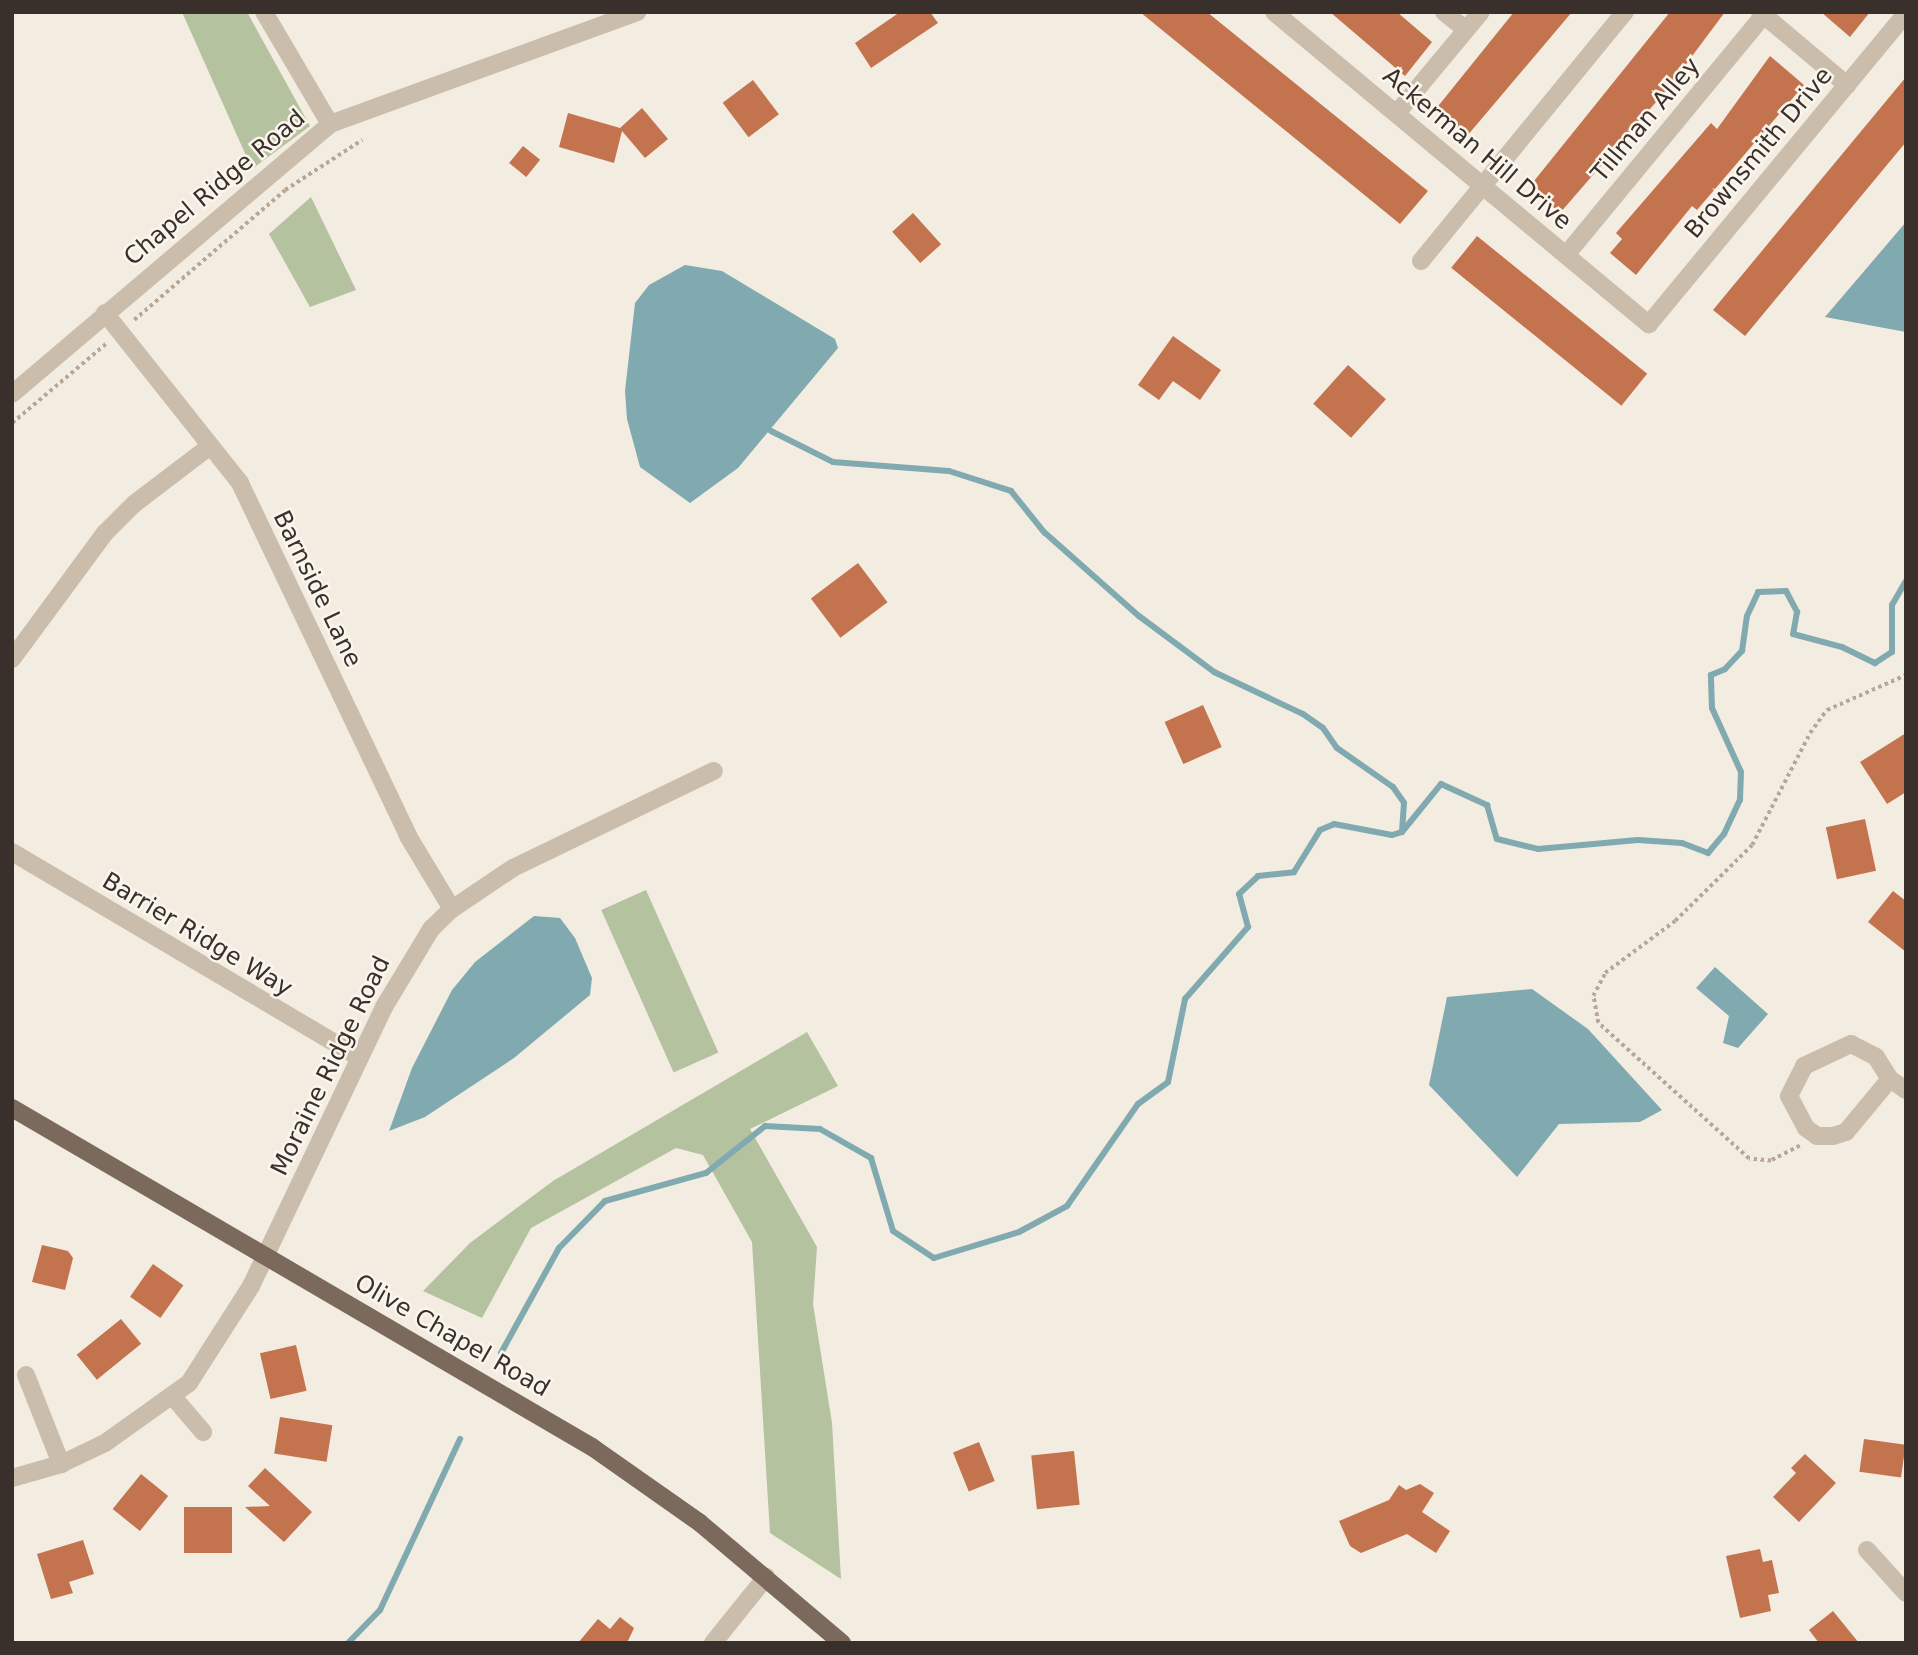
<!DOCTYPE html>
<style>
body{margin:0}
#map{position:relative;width:1918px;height:1655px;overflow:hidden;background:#f3ece0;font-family:"DejaVu Sans",sans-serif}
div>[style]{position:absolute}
.green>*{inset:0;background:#b4c2a0;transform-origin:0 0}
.water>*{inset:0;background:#80aab0}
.stream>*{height:6px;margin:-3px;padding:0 3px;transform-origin:3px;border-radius:3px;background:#80aab0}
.building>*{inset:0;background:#c3734e;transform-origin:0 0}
.path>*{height:3.5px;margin-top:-1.75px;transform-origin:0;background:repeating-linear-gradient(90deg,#b7a796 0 3.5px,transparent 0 7px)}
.minor>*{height:18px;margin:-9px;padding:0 9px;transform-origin:9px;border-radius:9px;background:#cbbdac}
.major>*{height:18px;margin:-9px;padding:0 9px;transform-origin:9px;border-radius:9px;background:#7b695c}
span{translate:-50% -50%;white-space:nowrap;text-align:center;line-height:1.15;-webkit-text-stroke:5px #faf5ed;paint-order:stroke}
.street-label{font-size:24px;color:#39302b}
.frame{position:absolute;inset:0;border:14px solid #39302b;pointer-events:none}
</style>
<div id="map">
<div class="green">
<i style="clip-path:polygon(182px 12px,247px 12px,310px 126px,252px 169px)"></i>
<i style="clip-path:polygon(311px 197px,356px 290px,310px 307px,269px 234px)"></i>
<i style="left:646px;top:890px;width:178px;height:49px;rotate:66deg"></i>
<i style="clip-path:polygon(807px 1032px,838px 1086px,750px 1129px,817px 1247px,813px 1304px,832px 1423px,841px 1579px,770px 1533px,752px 1242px,703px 1155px,676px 1148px,531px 1228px,482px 1318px,423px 1291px,470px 1243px,553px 1181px)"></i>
</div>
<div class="water">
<i style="clip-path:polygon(1906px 222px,1906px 332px,1825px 317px)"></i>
<i style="clip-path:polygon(685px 265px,722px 271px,835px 339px,838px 348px,738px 468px,690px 503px,640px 467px,627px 419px,625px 391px,635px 303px,649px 285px)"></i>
<i style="clip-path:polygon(534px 916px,560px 918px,575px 938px,592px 978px,590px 995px,514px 1058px,425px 1117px,389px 1131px,412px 1068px,452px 990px,475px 962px)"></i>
<i style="clip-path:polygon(1715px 967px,1768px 1014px,1738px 1048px,1723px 1043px,1729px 1016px,1696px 988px)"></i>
<i style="clip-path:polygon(1532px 989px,1588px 1029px,1662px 1110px,1640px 1122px,1559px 1124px,1517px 1177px,1429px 1085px,1447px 997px)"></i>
</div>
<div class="stream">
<i style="left:771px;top:431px;width:69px;rotate:26.6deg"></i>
<i style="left:833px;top:462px;width:116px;rotate:4.4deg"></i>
<i style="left:949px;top:471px;width:65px;rotate:17.9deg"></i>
<i style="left:1011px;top:491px;width:53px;rotate:51.2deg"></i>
<i style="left:1044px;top:532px;width:127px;rotate:41.5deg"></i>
<i style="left:1139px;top:616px;width:94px;rotate:36.7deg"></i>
<i style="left:1214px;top:672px;width:98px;rotate:25.3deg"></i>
<i style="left:1303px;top:714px;width:24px;rotate:35deg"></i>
<i style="left:1323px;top:728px;width:24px;rotate:55deg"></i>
<i style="left:1337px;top:748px;width:68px;rotate:34.9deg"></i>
<i style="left:1393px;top:787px;width:19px;rotate:55deg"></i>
<i style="left:1404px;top:803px;width:28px;rotate:94deg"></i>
<i style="left:501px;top:1353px;width:120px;rotate:-61.1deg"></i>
<i style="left:559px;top:1248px;width:66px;rotate:-45.6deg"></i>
<i style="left:605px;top:1201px;width:105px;rotate:-15.5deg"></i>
<i style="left:706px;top:1173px;width:75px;rotate:-38.5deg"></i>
<i style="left:765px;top:1126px;width:55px;rotate:3.1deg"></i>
<i style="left:820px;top:1129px;width:59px;rotate:29.6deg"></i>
<i style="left:871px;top:1158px;width:76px;rotate:73.2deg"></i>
<i style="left:893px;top:1231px;width:49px;rotate:33.4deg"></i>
<i style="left:934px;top:1258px;width:89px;rotate:-17deg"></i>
<i style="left:1019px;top:1232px;width:55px;rotate:-28.4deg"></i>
<i style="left:1067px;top:1206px;width:124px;rotate:-55.2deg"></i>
<i style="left:1138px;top:1104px;width:37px;rotate:-36deg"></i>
<i style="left:1168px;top:1082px;width:85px;rotate:-78.4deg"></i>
<i style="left:1185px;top:999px;width:96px;rotate:-48.8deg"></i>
<i style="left:1248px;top:927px;width:34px;rotate:-105deg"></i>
<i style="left:1239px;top:894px;width:26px;rotate:-43deg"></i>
<i style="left:1258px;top:876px;width:36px;rotate:-6deg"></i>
<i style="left:1294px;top:872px;width:49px;rotate:-58.2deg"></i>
<i style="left:1320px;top:830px;width:15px;rotate:-23deg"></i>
<i style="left:1334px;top:824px;width:59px;rotate:10.7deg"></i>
<i style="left:1392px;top:835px;width:10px;rotate:-17deg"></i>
<i style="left:1402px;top:832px;width:62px;rotate:-50.9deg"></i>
<i style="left:1441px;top:784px;width:51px;rotate:24.5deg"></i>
<i style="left:1487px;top:805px;width:35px;rotate:74deg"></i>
<i style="left:1497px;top:839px;width:42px;rotate:13.7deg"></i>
<i style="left:1538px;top:849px;width:100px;rotate:-5.1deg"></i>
<i style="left:1638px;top:840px;width:44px;rotate:3.9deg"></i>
<i style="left:1682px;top:843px;width:28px;rotate:21deg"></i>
<i style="left:1708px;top:853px;width:25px;rotate:-50deg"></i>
<i style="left:1724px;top:834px;width:38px;rotate:-65deg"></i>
<i style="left:1740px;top:800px;width:28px;rotate:-88deg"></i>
<i style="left:1741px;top:772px;width:70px;rotate:-114.4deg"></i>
<i style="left:1712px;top:708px;width:33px;rotate:-92deg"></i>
<i style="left:1711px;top:675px;width:15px;rotate:-23deg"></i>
<i style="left:1725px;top:669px;width:25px;rotate:-47deg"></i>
<i style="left:1742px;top:651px;width:35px;rotate:-82deg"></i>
<i style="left:1747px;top:616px;width:26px;rotate:-65deg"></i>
<i style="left:1758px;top:592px;width:28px;rotate:-2deg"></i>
<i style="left:1786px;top:591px;width:24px;rotate:62deg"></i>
<i style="left:1797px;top:612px;width:22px;rotate:100deg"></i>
<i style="left:1793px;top:634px;width:51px;rotate:14.9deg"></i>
<i style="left:1842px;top:647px;width:37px;rotate:26deg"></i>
<i style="left:1875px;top:663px;width:20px;rotate:-33deg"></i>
<i style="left:1892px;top:652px;width:47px;rotate:-90deg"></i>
<i style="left:1892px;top:605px;width:28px;rotate:-60deg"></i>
<i style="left:348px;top:1643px;width:46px;rotate:-45.9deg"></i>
<i style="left:380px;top:1610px;width:189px;rotate:-64.9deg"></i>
</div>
<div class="building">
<i style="clip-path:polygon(900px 12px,930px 12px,938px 23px,871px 68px,855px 43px)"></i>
<i style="clip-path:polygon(1140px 12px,1207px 12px,1428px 191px,1400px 224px)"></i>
<i style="clip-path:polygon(1330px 12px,1397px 12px,1432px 42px,1405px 76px)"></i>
<i style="clip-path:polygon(1514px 12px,1572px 12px,1467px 136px,1435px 110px)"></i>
<i style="clip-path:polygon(1670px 12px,1725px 12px,1669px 87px,1560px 213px,1530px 186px)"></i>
<i style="clip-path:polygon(1821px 12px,1870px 12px,1850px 37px)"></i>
<i style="clip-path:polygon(1770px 56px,1804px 85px,1697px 210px,1692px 206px,1636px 275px,1610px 253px,1622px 239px,1616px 233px,1711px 123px,1717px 129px)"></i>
<i style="clip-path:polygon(1906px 77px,1906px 142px,1745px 336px,1713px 310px)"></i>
<i style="left:753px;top:80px;width:43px;height:38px;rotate:53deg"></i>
<i style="clip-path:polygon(642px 108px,668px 139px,645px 158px,622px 131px,614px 163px,559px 147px,568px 113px,620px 128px)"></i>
<i style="left:523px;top:146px;width:22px;height:22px;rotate:39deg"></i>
<i style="left:913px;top:213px;width:42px;height:28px;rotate:48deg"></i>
<i style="left:1477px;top:236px;width:219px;height:41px;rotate:39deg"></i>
<i style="clip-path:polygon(1173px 336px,1221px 370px,1200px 400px,1173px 381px,1159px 400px,1138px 385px)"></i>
<i style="left:1348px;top:365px;width:51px;height:52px;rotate:42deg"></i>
<i style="left:858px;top:563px;width:49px;height:59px;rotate:53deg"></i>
<i style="left:1203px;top:705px;width:46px;height:42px;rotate:66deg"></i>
<i style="clip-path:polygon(1906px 733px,1906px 792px,1887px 804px,1860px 762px)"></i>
<i style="left:1865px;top:819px;width:53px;height:40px;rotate:78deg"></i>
<i style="clip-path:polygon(1893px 891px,1906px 901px,1906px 952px,1868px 922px)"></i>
<i style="clip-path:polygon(42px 1245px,68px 1251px,73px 1258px,65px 1290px,32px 1282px)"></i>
<i style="left:153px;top:1264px;width:37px;height:40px;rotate:35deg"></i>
<i style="left:121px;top:1319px;width:32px;height:57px;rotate:51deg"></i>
<i style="left:296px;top:1345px;width:47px;height:37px;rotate:77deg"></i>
<i style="left:280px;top:1417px;width:53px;height:37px;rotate:9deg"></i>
<i style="left:1864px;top:1439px;width:42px;height:33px;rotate:8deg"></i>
<i style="left:979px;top:1442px;width:42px;height:28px;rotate:68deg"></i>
<i style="left:1074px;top:1451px;width:54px;height:43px;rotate:84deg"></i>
<i style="clip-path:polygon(1805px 1454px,1836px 1483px,1799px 1522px,1773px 1497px,1796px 1473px,1791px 1468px)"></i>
<i style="clip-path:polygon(265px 1468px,312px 1512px,284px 1542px,245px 1507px,270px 1506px,248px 1486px)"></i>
<i style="left:141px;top:1474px;width:35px;height:45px;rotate:39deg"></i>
<i style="clip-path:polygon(1420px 1484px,1434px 1493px,1422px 1512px,1450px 1531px,1436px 1553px,1407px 1534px,1361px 1553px,1350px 1546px,1339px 1521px,1389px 1500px,1399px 1485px,1406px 1490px)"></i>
<i style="left:184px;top:1507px;width:48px;height:46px"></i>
<i style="clip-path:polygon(83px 1540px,94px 1574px,69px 1582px,73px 1593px,51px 1599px,37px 1554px)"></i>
<i style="clip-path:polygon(1760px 1549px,1763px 1562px,1772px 1560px,1779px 1593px,1768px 1595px,1771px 1611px,1740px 1618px,1726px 1556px)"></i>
<i style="clip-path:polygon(1833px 1611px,1859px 1643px,1819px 1643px,1809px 1630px)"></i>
<i style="clip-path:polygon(620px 1617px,634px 1628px,627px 1643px,578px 1643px,598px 1619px,610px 1629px)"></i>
</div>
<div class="path">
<i style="left:134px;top:320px;width:199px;rotate:-40.7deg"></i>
<i style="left:285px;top:190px;width:92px;rotate:-33deg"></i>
<i style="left:12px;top:423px;width:124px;rotate:-40.1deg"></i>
<i style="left:1800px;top:1146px;width:33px;rotate:153deg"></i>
<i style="left:1771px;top:1161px;width:22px;rotate:-175deg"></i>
<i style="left:1749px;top:1159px;width:203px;rotate:-138deg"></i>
<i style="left:1598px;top:1023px;width:27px;rotate:-100deg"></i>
<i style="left:1593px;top:996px;width:26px;rotate:-62deg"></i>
<i style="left:1605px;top:973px;width:87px;rotate:-36.6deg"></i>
<i style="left:1675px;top:921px;width:108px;rotate:-44.6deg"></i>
<i style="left:1752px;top:845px;width:126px;rotate:-62.6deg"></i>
<i style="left:1810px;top:733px;width:29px;rotate:-54deg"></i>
<i style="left:1827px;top:710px;width:86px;rotate:-23.9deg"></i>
</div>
<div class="minor">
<i style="left:264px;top:12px;width:130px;rotate:59.5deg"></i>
<i style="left:1274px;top:12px;width:488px;rotate:39.8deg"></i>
<i style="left:1649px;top:324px;width:403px;rotate:-50.4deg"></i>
<i style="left:1444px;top:12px;width:28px;rotate:39deg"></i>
<i style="left:1760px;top:12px;width:114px;rotate:40deg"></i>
<i style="left:1397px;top:113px;width:131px;rotate:-50.3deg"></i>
<i style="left:1566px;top:255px;width:311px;rotate:-50.5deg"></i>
<i style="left:1421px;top:261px;width:322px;rotate:-50.7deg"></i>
<i style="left:105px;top:313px;width:217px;rotate:51.5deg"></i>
<i style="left:240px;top:483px;width:391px;rotate:64.5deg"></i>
<i style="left:408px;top:836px;width:85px;rotate:58.9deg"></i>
<i style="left:12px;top:394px;width:417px;rotate:-40.3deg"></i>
<i style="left:330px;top:124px;width:327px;rotate:-20deg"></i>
<i style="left:12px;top:659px;width:157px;rotate:-53.6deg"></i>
<i style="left:105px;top:533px;width:41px;rotate:-45deg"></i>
<i style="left:134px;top:504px;width:96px;rotate:-37.3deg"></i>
<i style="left:12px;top:852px;width:403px;rotate:30.6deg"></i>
<i style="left:1890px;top:1079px;width:69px;rotate:129.7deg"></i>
<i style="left:1846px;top:1132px;width:14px;rotate:163deg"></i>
<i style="left:1833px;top:1136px;width:16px;rotate:180deg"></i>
<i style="left:1817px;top:1136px;width:14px;rotate:-144deg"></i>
<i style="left:1806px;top:1128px;width:36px;rotate:-118deg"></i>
<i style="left:1789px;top:1096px;width:34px;rotate:-63deg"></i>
<i style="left:1804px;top:1066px;width:52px;rotate:-25.1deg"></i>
<i style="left:1851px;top:1044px;width:28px;rotate:27deg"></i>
<i style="left:1876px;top:1057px;width:26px;rotate:58deg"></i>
<i style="left:1890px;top:1079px;width:19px;rotate:35deg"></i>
<i style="left:26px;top:1375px;width:96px;rotate:68.5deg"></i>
<i style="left:174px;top:1398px;width:45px;rotate:49.5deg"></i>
<i style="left:12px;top:1478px;width:51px;rotate:-15.9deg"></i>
<i style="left:61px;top:1464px;width:49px;rotate:-25.5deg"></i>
<i style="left:105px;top:1443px;width:103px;rotate:-35.5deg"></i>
<i style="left:189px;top:1383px;width:115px;rotate:-57.4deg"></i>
<i style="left:251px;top:1286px;width:309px;rotate:-64.5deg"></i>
<i style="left:384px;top:1007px;width:91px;rotate:-58.9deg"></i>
<i style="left:431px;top:929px;width:29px;rotate:-44deg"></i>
<i style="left:452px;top:909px;width:73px;rotate:-33.9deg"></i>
<i style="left:513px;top:868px;width:223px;rotate:-25.8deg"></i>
<i style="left:1867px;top:1550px;width:58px;rotate:47.8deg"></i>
<i style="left:713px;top:1643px;width:85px;rotate:-51.2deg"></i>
</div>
<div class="major">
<i style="left:12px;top:1108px;width:672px;rotate:30.31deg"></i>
<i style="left:592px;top:1447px;width:132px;rotate:35.1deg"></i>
<i style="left:700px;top:1523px;width:186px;rotate:40.2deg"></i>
</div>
<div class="street-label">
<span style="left:1646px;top:120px;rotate:-50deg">Tillman Alley</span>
<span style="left:1477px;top:149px;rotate:40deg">Ackerman Hill Drive</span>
<span style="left:1759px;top:153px;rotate:-50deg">Brownsmith Drive</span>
<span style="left:215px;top:188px;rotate:-40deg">Chapel Ridge Road</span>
<span style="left:317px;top:589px;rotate:64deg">Barnside Lane</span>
<span style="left:197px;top:935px;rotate:31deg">Barrier Ridge Way</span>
<span style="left:331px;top:1066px;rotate:-64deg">Moraine Ridge Road</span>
<span style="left:452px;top:1336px;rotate:30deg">Olive Chapel Road</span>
</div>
<div class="frame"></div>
</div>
